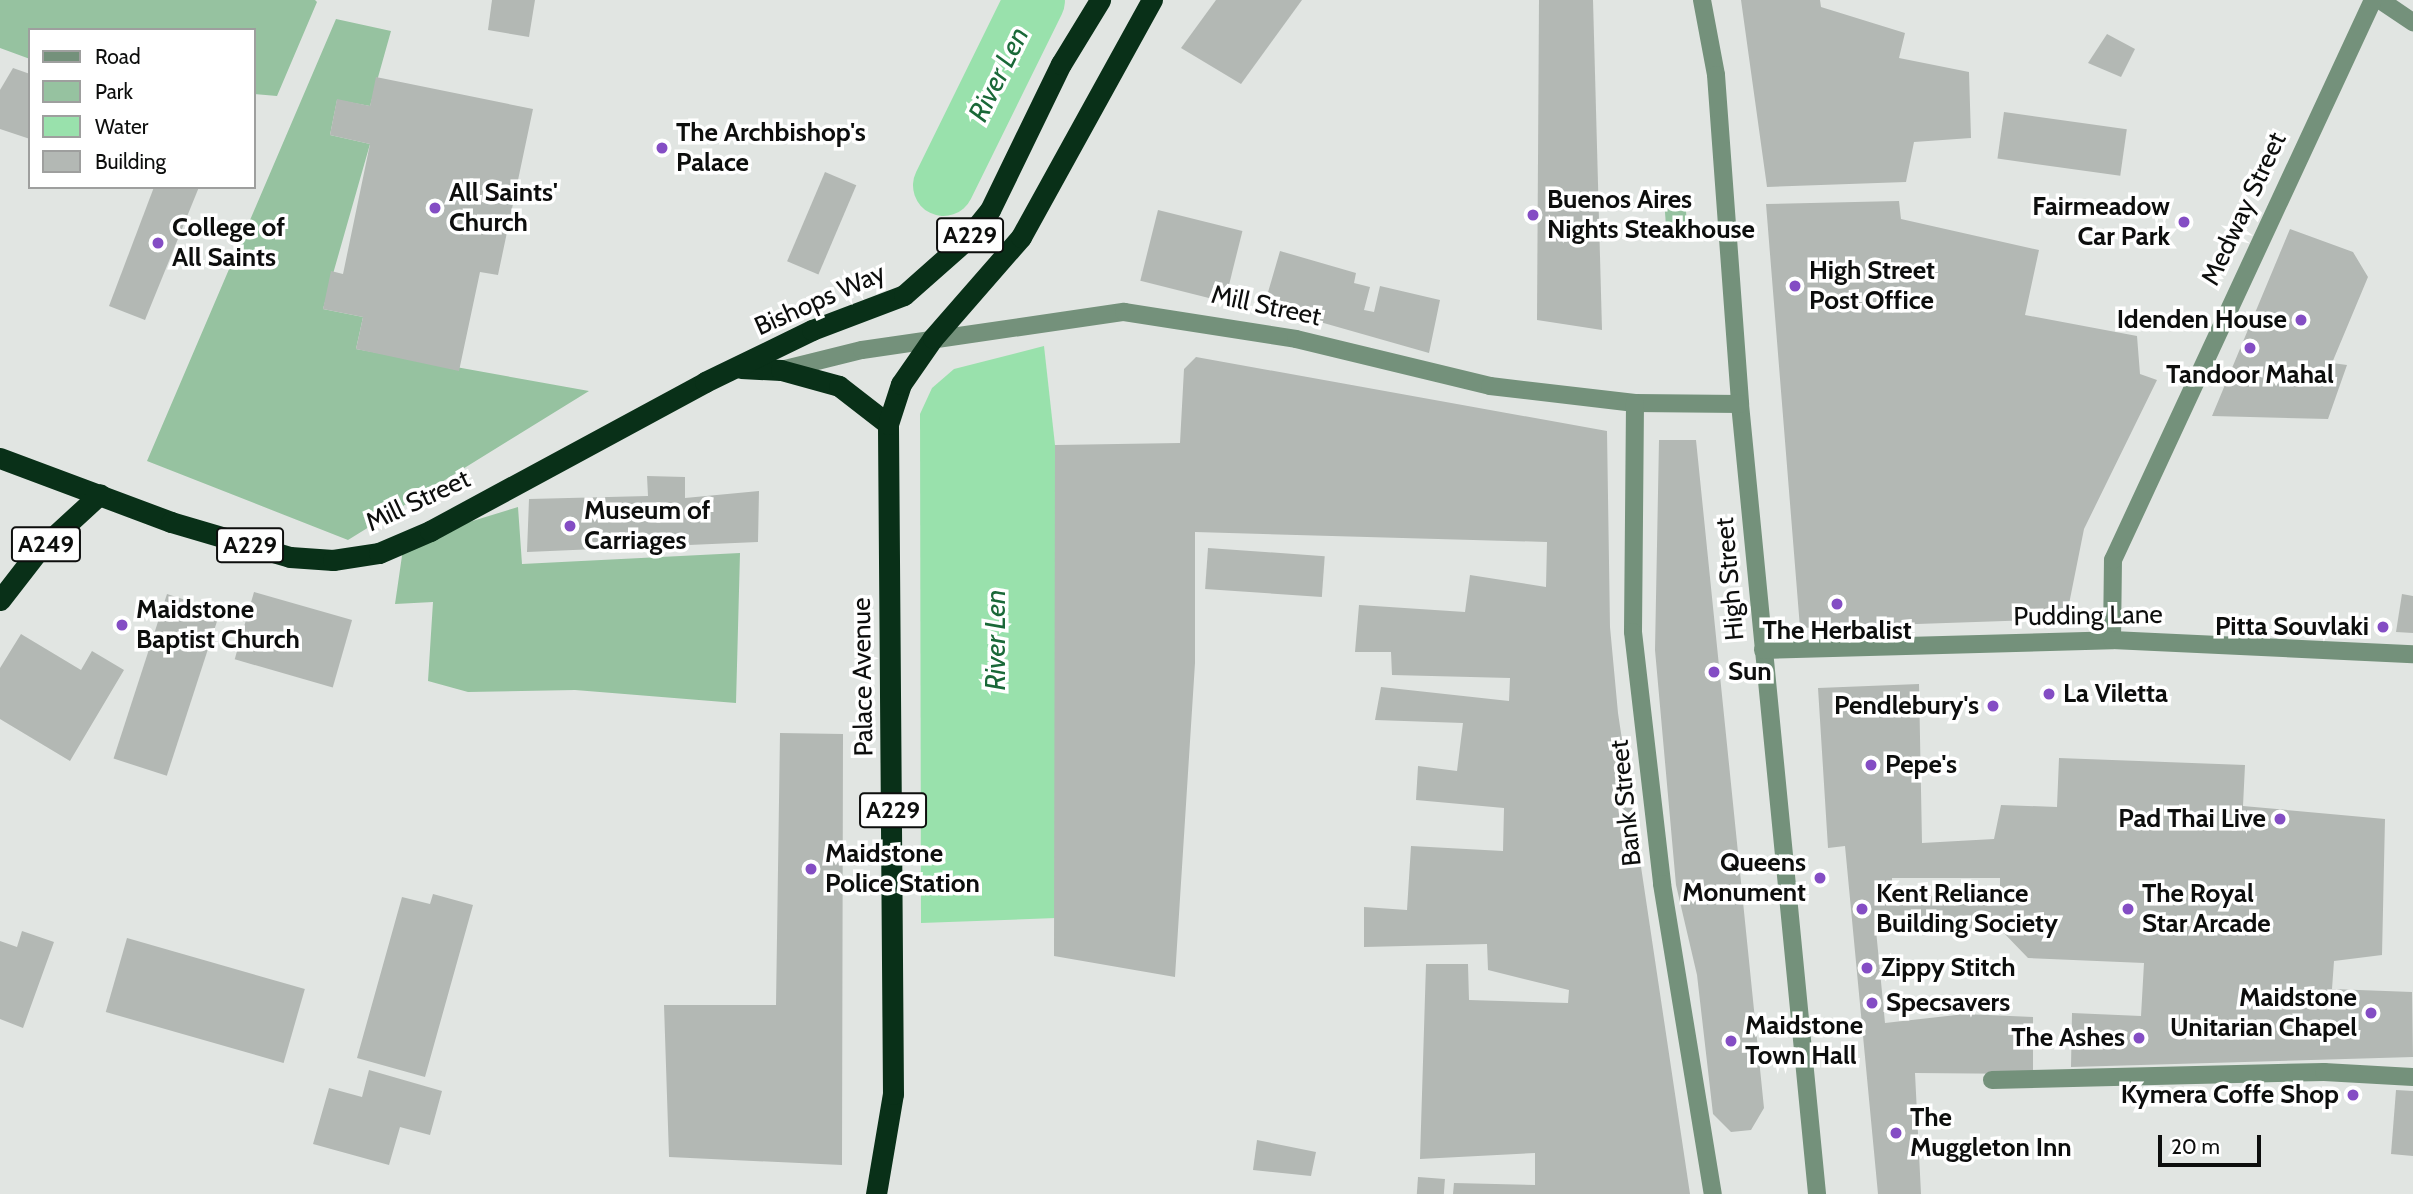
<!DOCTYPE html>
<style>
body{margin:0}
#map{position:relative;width:2413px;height:1194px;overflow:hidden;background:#e1e5e2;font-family:Cabin,sans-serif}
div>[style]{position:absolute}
.green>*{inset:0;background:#96c2a0;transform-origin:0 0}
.water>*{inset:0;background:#99e1ac}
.river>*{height:61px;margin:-30.5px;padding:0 30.5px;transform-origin:30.5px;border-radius:30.5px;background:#99e1ac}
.building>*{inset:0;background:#b3b8b4;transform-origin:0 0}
.minor>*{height:18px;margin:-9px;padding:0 9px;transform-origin:9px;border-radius:9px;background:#74917b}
.highway>*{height:21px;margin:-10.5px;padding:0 10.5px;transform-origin:10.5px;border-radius:10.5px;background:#093018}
.dots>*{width:19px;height:19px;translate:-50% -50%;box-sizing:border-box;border:4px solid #fff;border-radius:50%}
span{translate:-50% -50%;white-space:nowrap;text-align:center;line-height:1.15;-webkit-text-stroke:7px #fff;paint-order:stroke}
.shield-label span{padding:2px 5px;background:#fff;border:2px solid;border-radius:5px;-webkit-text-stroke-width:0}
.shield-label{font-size:24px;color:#0d0e0d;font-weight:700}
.poi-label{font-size:26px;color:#0d0e0d;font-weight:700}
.left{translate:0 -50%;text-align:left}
.right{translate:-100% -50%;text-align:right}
.street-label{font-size:26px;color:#0d0e0d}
.water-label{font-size:28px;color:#1a6838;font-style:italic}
.legend{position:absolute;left:28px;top:28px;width:228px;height:161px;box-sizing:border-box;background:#fff;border:2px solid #9e9f9e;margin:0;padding:9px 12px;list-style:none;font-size:21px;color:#0d0e0d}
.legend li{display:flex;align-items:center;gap:14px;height:35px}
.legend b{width:35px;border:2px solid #9e9f9e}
.scale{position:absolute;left:2158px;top:1135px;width:103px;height:32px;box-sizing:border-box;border:4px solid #0d0e0d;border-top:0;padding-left:9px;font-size:21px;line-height:24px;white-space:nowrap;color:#0d0e0d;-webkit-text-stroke:5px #fff;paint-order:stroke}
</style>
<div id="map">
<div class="green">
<i style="clip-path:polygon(0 0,315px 0,317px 2px,277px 96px,254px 94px,254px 30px,30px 30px,30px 59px,0 48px)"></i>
<i style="clip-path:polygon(336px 19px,391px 31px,370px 106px,337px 100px,330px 135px,370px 144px,323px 309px,363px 317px,356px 349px,589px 391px,348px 540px,147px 461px)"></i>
<i style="left:1685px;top:197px;width:39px;height:21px;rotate:86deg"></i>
<i style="clip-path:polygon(518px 507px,522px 564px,740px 553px,736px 703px,575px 690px,468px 692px,428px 681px,433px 602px,395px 604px,404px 542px)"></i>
</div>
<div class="water">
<i style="clip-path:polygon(1044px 346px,1055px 445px,1056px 918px,921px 923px,920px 414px,932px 388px,954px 369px)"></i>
</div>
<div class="river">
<i style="left:943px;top:185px;width:206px;rotate:-63.8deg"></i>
</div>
<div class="building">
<i style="clip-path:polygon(492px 0,535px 0,529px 37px,488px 30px)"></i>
<i style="clip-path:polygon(1216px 0,1302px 0,1241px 84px,1181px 48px)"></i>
<i style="clip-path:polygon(1539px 0,1593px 0,1602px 330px,1537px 320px)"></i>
<i style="clip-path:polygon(1741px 0,1820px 0,1821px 7px,1905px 33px,1899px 58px,1969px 72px,1971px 138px,1914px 142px,1906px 182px,1767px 187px)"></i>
<i style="clip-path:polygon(2107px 34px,2135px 49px,2121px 77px,2088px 63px)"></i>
<i style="clip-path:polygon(13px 68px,30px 74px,30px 139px,0 129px,0 90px)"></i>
<i style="clip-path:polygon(376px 77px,533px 109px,498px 275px,480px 272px,459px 371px,356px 349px,363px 317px,323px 309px,331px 271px,343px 274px,370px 144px,330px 135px,337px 99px,370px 106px)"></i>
<i style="left:2004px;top:112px;width:124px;height:47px;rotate:8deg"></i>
<i style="left:825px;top:172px;width:34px;height:97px;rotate:23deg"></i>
<i style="clip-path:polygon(154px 187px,199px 187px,145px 320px,109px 306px)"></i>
<i style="clip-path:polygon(1899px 201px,1901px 219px,2039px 250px,2025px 315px,2137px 336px,2140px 374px,2157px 380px,2084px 529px,2066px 619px,1800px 628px,1766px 204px)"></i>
<i style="left:1158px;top:210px;width:87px;height:73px;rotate:14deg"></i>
<i style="clip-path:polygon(2290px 229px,2353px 252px,2368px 277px,2332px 363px,2347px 365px,2328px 419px,2212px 416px)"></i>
<i style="clip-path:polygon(1280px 251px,1356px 273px,1354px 283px,1370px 287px,1364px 310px,1374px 312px,1380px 286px,1440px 300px,1429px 353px,1264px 306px)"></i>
<i style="clip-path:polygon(1196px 357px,1607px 431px,1610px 627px,1618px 713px,1690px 1194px,1453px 1194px,1454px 1183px,1535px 1185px,1535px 1153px,1420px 1159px,1426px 964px,1468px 964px,1469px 1000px,1568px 1003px,1569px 990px,1488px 970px,1487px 944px,1364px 947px,1364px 907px,1407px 910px,1411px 846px,1503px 851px,1504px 808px,1416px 800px,1418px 766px,1457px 771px,1463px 723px,1375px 720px,1381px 687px,1509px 701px,1510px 678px,1392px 675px,1391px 652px,1355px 652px,1359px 605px,1465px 612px,1470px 575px,1546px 587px,1547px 542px,1195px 532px,1195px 663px,1175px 977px,1054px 956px,1055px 445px,1180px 443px,1184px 369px)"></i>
<i style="clip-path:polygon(1659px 440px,1696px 440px,1764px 1108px,1751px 1130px,1731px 1132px,1713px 1114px,1697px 975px,1676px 885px,1655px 650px)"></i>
<i style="clip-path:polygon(647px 476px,685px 477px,685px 498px,759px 491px,758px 542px,527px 552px,529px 499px,648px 496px)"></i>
<i style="left:1208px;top:548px;width:117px;height:41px;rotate:4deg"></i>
<i style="left:254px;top:592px;width:102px;height:70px;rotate:16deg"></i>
<i style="left:167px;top:594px;width:56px;height:173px;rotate:18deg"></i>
<i style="clip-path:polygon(2402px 594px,2413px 596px,2413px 633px,2396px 632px)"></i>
<i style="clip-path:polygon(21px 634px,81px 670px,92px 651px,124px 670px,70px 761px,0 719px,0 668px)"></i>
<i style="clip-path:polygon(evenodd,1919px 684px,1922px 843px,1994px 839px,2001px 805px,2057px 807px,2059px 758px,2245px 765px,2243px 806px,2385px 819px,2382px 955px,2334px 961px,2332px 989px,2412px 992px,2413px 1057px,2071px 1067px,2072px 1013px,2141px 1016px,2144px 963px,2028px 958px,1999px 928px,1876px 930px,1885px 1023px,1965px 1014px,2033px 1017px,2033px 1074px,1915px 1073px,1921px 1194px,1878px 1194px,1845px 846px,1828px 848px,1818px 688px,1919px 684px,1892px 878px,2000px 878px,2000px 896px,1892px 896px,1892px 878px)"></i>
<i style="clip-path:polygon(780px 733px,843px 734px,842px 1165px,669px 1157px,664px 1005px,776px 1005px)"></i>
<i style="clip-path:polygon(433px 894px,473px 905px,425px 1077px,357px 1058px,402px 897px,430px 904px)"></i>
<i style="clip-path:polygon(22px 931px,54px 942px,23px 1028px,0 1019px,0 941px,17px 947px)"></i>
<i style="left:127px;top:938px;width:185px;height:77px;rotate:16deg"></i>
<i style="clip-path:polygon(369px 1070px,442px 1091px,430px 1135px,400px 1127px,389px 1165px,313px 1144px,329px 1088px,362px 1097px)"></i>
<i style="clip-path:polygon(2396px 1090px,2413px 1091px,2413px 1156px,2391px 1154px)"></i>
<i style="clip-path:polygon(1257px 1140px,1316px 1152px,1311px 1176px,1253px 1170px)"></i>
<i style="left:1418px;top:1177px;width:27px;height:17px;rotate:4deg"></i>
</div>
<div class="minor">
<i style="left:1702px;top:0;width:76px;rotate:79.4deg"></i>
<i style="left:1716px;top:75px;width:330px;rotate:85.8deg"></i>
<i style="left:1740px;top:404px;width:794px;rotate:84.43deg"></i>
<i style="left:2380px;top:0;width:40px;rotate:34deg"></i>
<i style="left:781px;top:370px;width:83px;rotate:-13.9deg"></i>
<i style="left:862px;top:350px;width:265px;rotate:-8.3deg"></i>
<i style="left:1124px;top:312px;width:174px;rotate:8.9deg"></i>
<i style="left:1296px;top:339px;width:200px;rotate:13.6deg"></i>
<i style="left:1490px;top:386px;width:146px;rotate:6.7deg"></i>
<i style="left:1635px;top:403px;width:105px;rotate:0.5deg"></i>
<i style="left:1635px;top:403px;width:229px;rotate:90.5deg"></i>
<i style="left:1633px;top:632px;width:254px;rotate:83.4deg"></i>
<i style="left:1662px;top:884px;width:314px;rotate:80.7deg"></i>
<i style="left:2112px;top:640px;width:80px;rotate:-89.3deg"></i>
<i style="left:2113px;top:560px;width:617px;rotate:-65.1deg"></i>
<i style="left:1763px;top:650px;width:349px;rotate:-1.6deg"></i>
<i style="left:2112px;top:640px;width:301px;rotate:2.7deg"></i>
<i style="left:1992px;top:1080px;width:332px;rotate:-1.4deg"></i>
<i style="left:2324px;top:1072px;width:89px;rotate:3.2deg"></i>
</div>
<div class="highway">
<i style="left:741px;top:368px;width:40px;rotate:2.9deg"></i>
<i style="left:781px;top:370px;width:60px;rotate:15.4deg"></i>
<i style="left:839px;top:386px;width:62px;rotate:37.8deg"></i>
<i style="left:0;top:458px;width:183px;rotate:20.5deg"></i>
<i style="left:171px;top:522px;width:124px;rotate:16.4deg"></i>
<i style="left:290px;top:557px;width:43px;rotate:4deg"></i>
<i style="left:333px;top:560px;width:47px;rotate:-8.7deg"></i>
<i style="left:379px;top:553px;width:56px;rotate:-23.3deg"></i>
<i style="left:430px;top:531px;width:313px;rotate:-28.4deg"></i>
<i style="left:705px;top:382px;width:119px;rotate:-25.9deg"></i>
<i style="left:812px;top:330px;width:98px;rotate:-20.8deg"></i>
<i style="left:904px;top:295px;width:80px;rotate:-41.5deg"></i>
<i style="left:964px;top:242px;width:41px;rotate:-50.9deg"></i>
<i style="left:990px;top:210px;width:162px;rotate:-64.1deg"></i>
<i style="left:1061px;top:64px;width:75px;rotate:-58.6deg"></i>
<i style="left:0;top:600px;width:62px;rotate:-52.2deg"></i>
<i style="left:38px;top:551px;width:84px;rotate:-42.6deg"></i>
<i style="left:876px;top:1194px;width:101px;rotate:-80.4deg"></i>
<i style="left:893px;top:1094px;width:670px;rotate:-90.43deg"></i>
<i style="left:888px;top:424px;width:42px;rotate:-72deg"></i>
<i style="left:901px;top:384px;width:56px;rotate:-55.2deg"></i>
<i style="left:933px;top:338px;width:134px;rotate:-48.9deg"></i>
<i style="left:1021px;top:237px;width:271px;rotate:-61.1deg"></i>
</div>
<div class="dots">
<i style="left:662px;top:148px;background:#844dc4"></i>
<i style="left:435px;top:208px;background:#844dc4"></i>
<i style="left:1533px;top:215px;background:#844dc4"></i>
<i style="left:2184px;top:222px;background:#844dc4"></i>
<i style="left:158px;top:243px;background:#844dc4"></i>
<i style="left:1795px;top:286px;background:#844dc4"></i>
<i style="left:2301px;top:320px;background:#844dc4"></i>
<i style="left:2250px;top:348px;background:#844dc4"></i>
<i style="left:570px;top:526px;background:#844dc4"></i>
<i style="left:1837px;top:604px;background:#844dc4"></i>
<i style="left:122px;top:625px;background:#844dc4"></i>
<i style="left:2383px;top:627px;background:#844dc4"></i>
<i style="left:1714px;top:672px;background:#844dc4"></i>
<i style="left:2049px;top:694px;background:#844dc4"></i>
<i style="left:1993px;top:706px;background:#844dc4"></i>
<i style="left:1871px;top:765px;background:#844dc4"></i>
<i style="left:2280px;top:819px;background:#844dc4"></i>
<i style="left:811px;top:869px;background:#844dc4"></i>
<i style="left:1820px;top:878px;background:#844dc4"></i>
<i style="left:1862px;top:909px;background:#844dc4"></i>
<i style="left:2128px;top:909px;background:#844dc4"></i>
<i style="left:1867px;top:968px;background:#844dc4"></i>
<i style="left:1872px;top:1003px;background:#844dc4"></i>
<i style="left:2371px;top:1013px;background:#844dc4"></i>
<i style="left:2139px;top:1038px;background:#844dc4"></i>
<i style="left:1731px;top:1041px;background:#844dc4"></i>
<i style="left:2353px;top:1095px;background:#844dc4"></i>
<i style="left:1896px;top:1133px;background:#844dc4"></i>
</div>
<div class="shield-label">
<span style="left:970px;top:235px">A229</span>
<span style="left:46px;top:544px">A249</span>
<span style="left:250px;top:545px">A229</span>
<span style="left:893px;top:810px">A229</span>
</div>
<div class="poi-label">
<span class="left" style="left:676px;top:148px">The Archbishop's<br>Palace</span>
<span class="left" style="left:449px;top:208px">All Saints'<br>Church</span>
<span class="left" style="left:1547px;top:215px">Buenos Aires<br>Nights Steakhouse</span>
<span class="right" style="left:2170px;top:222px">Fairmeadow<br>Car Park</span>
<span class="left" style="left:172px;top:243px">College of<br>All Saints</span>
<span class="left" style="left:1809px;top:286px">High Street<br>Post Office</span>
<span class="right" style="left:2287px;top:320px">Idenden House</span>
<span style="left:2250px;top:375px">Tandoor Mahal</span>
<span class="left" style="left:584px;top:526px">Museum of<br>Carriages</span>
<span class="left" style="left:136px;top:625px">Maidstone<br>Baptist Church</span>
<span class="right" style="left:2369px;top:627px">Pitta Souvlaki</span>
<span style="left:1837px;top:631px">The Herbalist</span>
<span class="left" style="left:1728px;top:672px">Sun</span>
<span class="left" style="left:2063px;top:694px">La Viletta</span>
<span class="right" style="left:1979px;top:706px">Pendlebury's</span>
<span class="left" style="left:1885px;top:765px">Pepe's</span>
<span class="right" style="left:2266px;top:819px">Pad Thai Live</span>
<span class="left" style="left:825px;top:869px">Maidstone<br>Police Station</span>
<span class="right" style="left:1806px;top:878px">Queens<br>Monument</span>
<span class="left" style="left:1876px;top:909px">Kent Reliance<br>Building Society</span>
<span class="left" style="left:2142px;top:909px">The Royal<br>Star Arcade</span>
<span class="left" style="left:1881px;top:968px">Zippy Stitch</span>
<span class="right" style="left:2357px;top:1013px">Maidstone<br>Unitarian Chapel</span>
<span class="left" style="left:1886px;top:1003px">Specsavers</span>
<span class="left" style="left:1745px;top:1041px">Maidstone<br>Town Hall</span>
<span class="right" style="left:2125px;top:1038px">The Ashes</span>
<span class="right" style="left:2339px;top:1095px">Kymera Coffe Shop</span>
<span class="left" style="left:1910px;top:1133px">The<br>Muggleton Inn</span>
</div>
<div class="street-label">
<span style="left:2244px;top:209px;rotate:-65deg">Medway Street</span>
<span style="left:820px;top:300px;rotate:-24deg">Bishops Way</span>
<span style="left:1266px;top:306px;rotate:12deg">Mill Street</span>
<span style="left:418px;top:501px;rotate:-25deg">Mill Street</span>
<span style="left:1730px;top:579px;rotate:-95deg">High Street</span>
<span style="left:2088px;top:616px;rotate:-1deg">Pudding Lane</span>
<span style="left:863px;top:677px;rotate:-91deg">Palace Avenue</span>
<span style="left:1626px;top:803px;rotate:-96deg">Bank Street</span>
</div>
<div class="water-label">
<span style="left:998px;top:74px;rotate:-64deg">River Len</span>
<span style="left:995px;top:640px;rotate:-90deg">River Len</span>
</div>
<ul class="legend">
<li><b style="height:9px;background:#74917b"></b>Road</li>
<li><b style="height:19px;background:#96c2a0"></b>Park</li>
<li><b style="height:19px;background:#99e1ac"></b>Water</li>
<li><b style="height:19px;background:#b3b8b4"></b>Building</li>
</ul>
<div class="scale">20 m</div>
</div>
